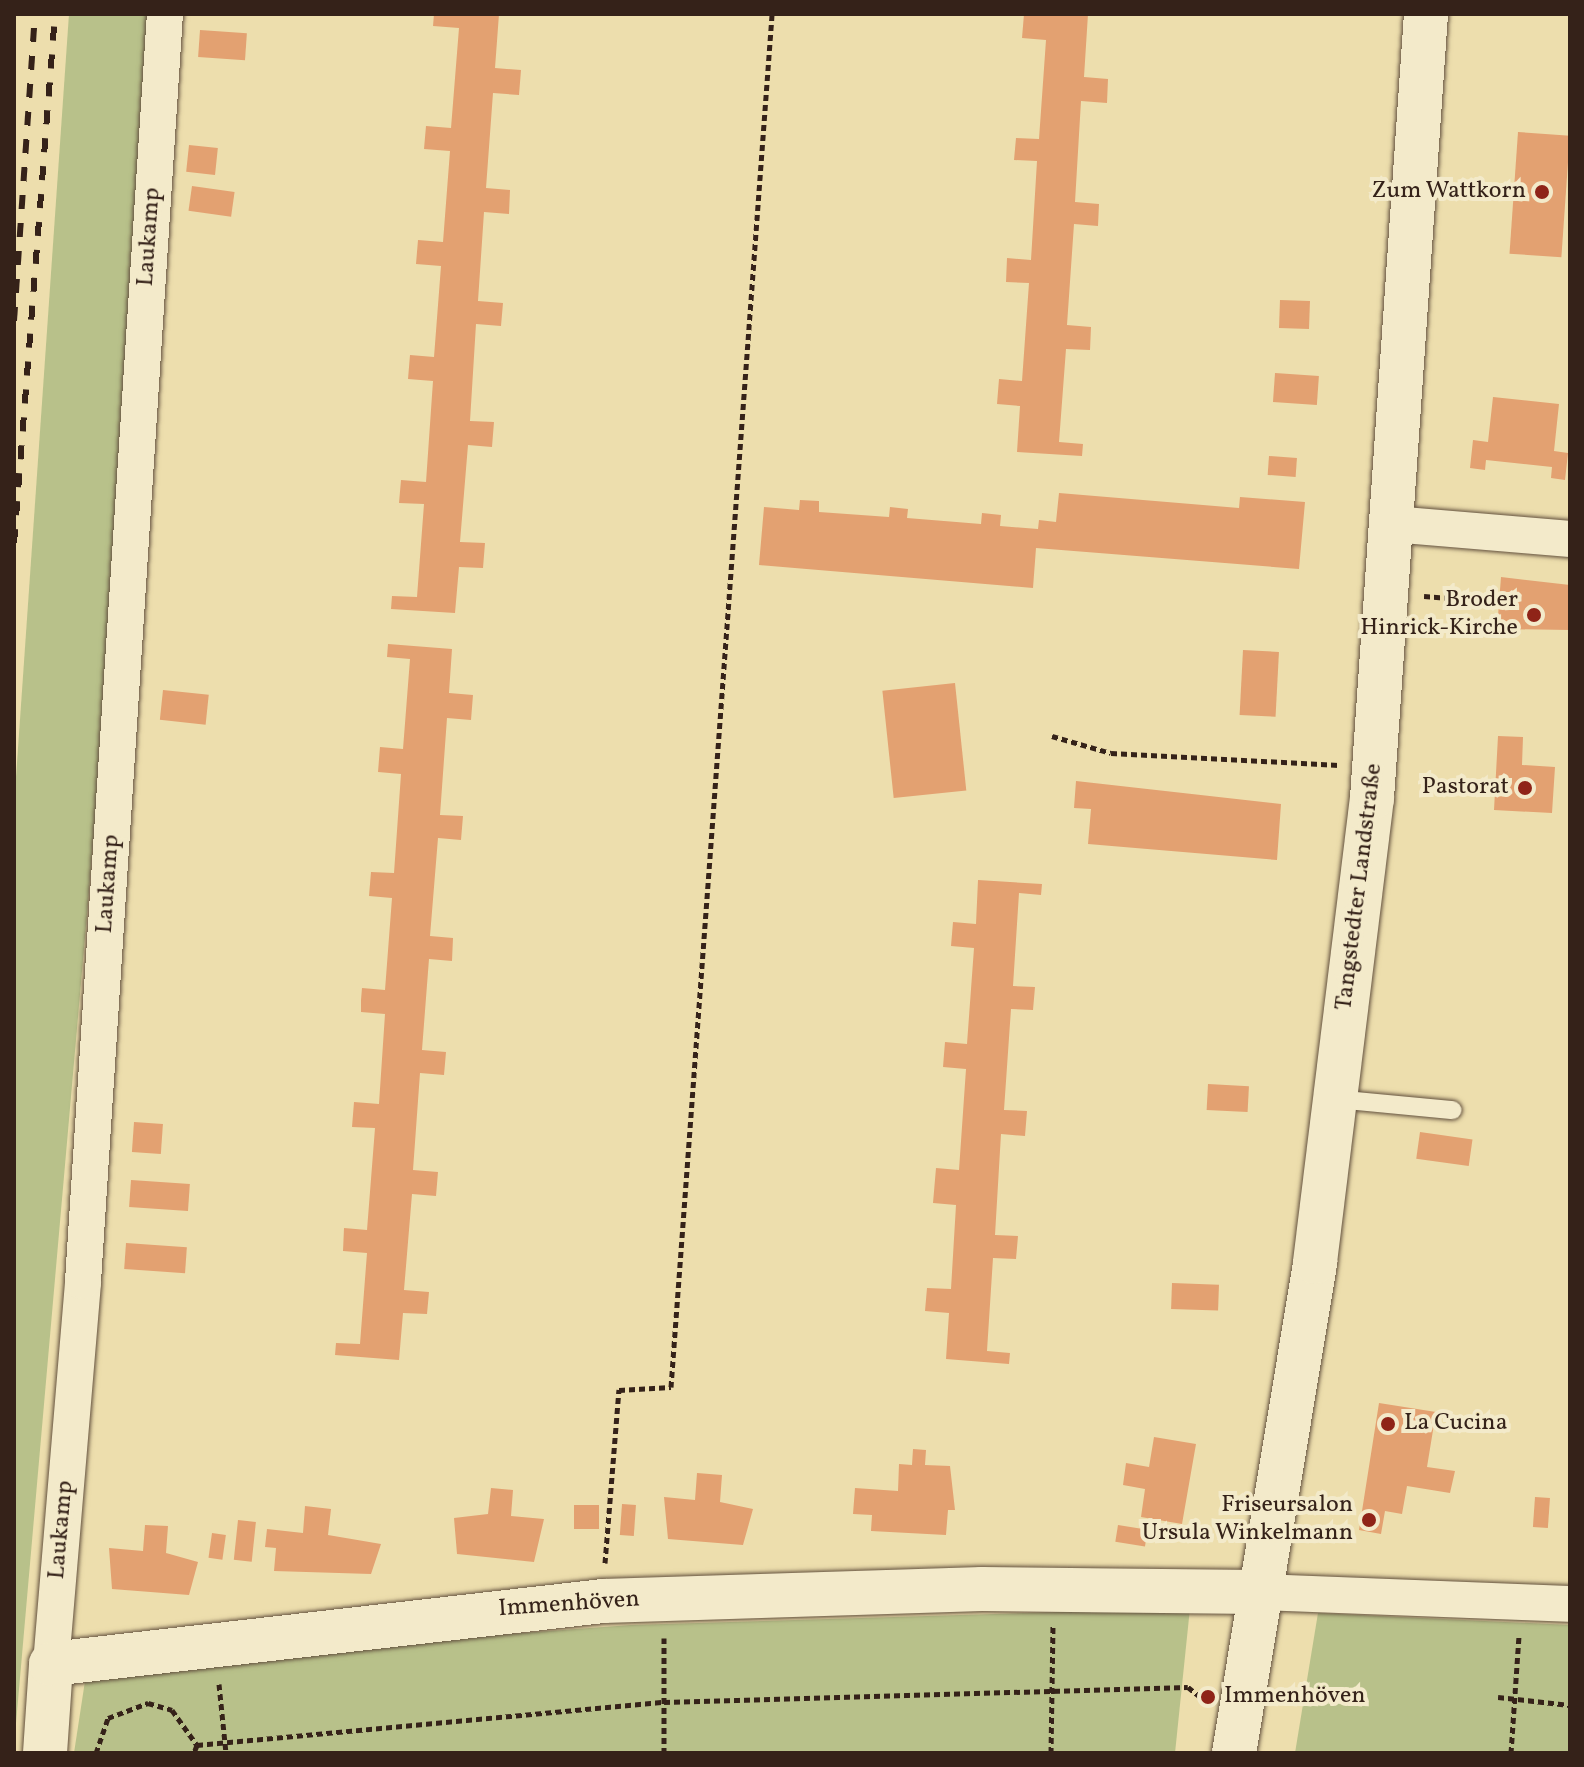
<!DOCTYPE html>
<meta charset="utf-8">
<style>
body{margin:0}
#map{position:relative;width:1584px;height:1767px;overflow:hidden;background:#eddead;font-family:Vollkorn,serif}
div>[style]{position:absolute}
.green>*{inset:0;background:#b8c18a}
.building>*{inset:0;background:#e3a171;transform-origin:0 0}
.path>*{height:5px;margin-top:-2.5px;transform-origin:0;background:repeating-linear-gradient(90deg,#352219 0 6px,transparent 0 10px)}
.roads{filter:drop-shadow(0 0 2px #63513e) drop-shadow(0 0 2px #63513e)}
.service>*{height:18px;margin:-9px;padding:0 9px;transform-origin:9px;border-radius:9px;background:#f3eaca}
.minor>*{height:36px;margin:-18px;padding:0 18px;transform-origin:18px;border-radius:18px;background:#f3eaca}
.tertiary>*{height:44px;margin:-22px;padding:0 22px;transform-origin:22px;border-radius:22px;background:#f3eaca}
.rail>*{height:6px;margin-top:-3px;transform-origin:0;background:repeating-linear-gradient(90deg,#352219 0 14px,transparent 0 28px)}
.dots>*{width:22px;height:22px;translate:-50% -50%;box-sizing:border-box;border:4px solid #f3eaca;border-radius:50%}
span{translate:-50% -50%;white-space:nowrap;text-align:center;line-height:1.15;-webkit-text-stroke:8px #f3eaca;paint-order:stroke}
.poi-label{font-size:24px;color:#352219}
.right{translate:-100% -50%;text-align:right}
.left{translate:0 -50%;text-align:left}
.street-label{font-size:24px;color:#352219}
.frame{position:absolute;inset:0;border:16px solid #352219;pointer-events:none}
</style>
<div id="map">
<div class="green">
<i style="clip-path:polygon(69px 14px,148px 14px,113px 618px,14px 1746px,14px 806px)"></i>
<i style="clip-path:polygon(1190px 1608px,1175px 1753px,74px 1753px,85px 1681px,388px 1643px,631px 1625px)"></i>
<i style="clip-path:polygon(1318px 1613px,1570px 1625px,1570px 1753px,1295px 1753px)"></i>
</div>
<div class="building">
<i style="clip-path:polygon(434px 14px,499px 14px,495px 68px,521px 70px,519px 95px,493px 93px,486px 188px,510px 190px,509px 214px,484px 212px,478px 301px,503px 303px,501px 326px,476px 324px,470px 421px,494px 422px,492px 447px,468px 445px,460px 542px,485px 543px,483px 568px,459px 567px,455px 613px,391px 609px,392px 596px,417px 597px,424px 504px,399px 503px,401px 480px,426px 482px,433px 381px,408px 379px,410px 355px,434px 357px,441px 266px,416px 264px,418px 240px,443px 242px,450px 151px,424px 149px,426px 126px,451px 128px,459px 28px,433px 26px)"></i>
<i style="clip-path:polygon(1024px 14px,1088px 14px,1084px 77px,1108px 79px,1107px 103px,1081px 101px,1075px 202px,1099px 204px,1098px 226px,1074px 224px,1067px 325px,1091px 327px,1090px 350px,1066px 349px,1059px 442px,1083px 444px,1082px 456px,1017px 452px,1020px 406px,997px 404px,999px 379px,1022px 381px,1029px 283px,1006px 282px,1007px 258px,1031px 260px,1037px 161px,1014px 160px,1016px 138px,1039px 139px,1046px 40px,1022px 38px)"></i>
<i style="left:200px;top:30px;width:47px;height:27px;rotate:4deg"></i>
<i style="left:1518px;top:132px;width:52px;height:122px;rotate:4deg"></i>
<i style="left:189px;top:145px;width:29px;height:27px;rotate:6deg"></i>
<i style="left:192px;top:186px;width:43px;height:25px;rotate:8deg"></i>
<i style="left:1280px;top:300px;width:30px;height:28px;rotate:2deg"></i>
<i style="left:1275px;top:373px;width:44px;height:29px;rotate:4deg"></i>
<i style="clip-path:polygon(1493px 397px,1559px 404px,1554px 451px,1568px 453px,1565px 480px,1551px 478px,1552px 467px,1486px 460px,1485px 470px,1470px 468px,1473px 440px,1488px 442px)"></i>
<i style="left:1269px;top:456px;width:28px;height:19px;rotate:4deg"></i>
<i style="clip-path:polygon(1059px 493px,1239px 508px,1240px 497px,1305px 502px,1299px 569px,1036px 548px,1033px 588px,759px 565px,764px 507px,799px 510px,800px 500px,819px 501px,819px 512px,889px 517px,890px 507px,908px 509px,907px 518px,981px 524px,982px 513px,1001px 515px,1000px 526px,1038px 529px,1039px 520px,1056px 522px)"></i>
<i style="clip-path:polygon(1501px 577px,1570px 585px,1570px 630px,1497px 629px)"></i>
<i style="clip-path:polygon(388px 644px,452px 649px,449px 693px,473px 695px,471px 720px,447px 718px,440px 815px,463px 816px,461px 840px,438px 838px,430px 936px,453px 938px,452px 961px,429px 959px,422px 1050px,446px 1052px,444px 1075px,420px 1073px,413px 1170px,438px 1172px,436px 1196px,412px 1194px,404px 1290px,429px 1292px,427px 1314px,403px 1313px,399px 1360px,335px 1355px,336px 1343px,360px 1344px,367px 1253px,343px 1251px,344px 1228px,367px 1230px,375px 1128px,352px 1127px,354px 1102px,379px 1104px,385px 1014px,361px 1012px,361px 1000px,362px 988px,385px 990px,392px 898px,369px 896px,371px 872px,394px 873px,401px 774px,378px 772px,380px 747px,403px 749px,410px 659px,387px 657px)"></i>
<i style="left:1243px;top:650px;width:36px;height:65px;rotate:3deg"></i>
<i style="left:955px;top:683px;width:108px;height:73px;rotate:84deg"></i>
<i style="left:163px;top:690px;width:46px;height:30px;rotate:6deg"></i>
<i style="clip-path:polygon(1498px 736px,1523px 737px,1522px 765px,1555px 767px,1552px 813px,1494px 810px)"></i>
<i style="clip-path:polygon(1076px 781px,1281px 804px,1277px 860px,1088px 844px,1091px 809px,1074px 808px)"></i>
<i style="clip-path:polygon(978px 880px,1042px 884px,1041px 895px,1019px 893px,1013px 986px,1035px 987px,1033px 1010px,1011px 1009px,1004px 1110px,1027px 1111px,1025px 1136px,1001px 1134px,995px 1235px,1018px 1236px,1016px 1259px,993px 1258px,987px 1351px,1010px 1353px,1009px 1364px,946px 1359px,949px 1313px,925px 1311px,927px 1288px,951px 1289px,956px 1205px,933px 1203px,936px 1168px,959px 1170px,966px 1069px,943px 1067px,945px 1042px,967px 1044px,974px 948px,951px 946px,953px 922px,976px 924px)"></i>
<i style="left:1208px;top:1084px;width:41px;height:26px;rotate:3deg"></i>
<i style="left:134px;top:1122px;width:29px;height:30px;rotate:4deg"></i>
<i style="left:1420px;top:1132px;width:53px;height:27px;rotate:8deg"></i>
<i style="left:131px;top:1180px;width:59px;height:27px;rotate:4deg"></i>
<i style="left:126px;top:1243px;width:61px;height:26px;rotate:4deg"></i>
<i style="left:1172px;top:1283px;width:47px;height:26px;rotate:2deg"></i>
<i style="clip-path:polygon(1379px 1403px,1436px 1412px,1427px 1467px,1455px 1471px,1450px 1493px,1407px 1486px,1402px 1514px,1385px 1511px,1381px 1534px,1359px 1530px)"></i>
<i style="clip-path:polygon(1154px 1437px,1196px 1444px,1182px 1524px,1141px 1517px,1145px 1489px,1123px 1485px,1126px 1463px,1149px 1467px)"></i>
<i style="clip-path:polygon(913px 1449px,926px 1450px,925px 1465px,950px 1466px,955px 1510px,948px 1510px,946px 1535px,871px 1531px,872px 1515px,853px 1514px,855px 1488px,898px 1491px,899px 1464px,912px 1465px)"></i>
<i style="clip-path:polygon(697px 1473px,722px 1475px,720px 1502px,753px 1509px,743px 1545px,668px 1539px,664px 1497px,695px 1500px)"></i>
<i style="clip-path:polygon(491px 1488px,513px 1490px,511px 1516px,544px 1519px,534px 1562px,457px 1554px,454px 1518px,488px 1514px)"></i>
<i style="left:1535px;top:1497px;width:15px;height:30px;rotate:4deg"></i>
<i style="left:622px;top:1504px;width:14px;height:31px;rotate:4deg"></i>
<i style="left:574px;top:1505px;width:25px;height:24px"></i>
<i style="clip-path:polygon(305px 1506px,331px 1509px,328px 1535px,381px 1544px,371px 1574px,274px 1571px,276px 1548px,265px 1547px,267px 1529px,303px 1533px)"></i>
<i style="left:238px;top:1520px;width:18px;height:40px;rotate:6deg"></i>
<i style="clip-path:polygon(145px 1525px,168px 1526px,166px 1553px,198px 1562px,189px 1595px,112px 1589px,109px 1548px,143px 1551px)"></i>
<i style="left:1118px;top:1525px;width:30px;height:17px;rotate:9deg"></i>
<i style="left:212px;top:1533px;width:14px;height:25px;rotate:8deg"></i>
</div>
<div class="path">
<i style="left:1424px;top:596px;width:75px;rotate:4.6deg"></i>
<i style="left:1052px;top:736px;width:61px;rotate:16.1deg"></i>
<i style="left:1111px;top:753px;width:228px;rotate:3deg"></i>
<i style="left:605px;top:1563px;width:174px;rotate:-85.4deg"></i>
<i style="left:619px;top:1390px;width:52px;rotate:-3.3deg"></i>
<i style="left:671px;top:1387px;width:1377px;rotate:-85.79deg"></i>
<i style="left:664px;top:1638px;width:115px;rotate:90deg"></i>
<i style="left:219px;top:1684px;width:69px;rotate:84.2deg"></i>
<i style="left:1498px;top:1697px;width:72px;rotate:6.3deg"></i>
<i style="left:197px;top:1745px;width:469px;rotate:-5.3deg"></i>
<i style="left:664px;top:1702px;width:524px;rotate:-1.64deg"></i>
<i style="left:1188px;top:1687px;width:22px;rotate:39deg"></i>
<i style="left:96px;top:1753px;width:37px;rotate:-71deg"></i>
<i style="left:108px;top:1718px;width:43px;rotate:-20.6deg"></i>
<i style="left:148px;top:1703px;width:25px;rotate:16deg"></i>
<i style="left:172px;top:1710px;width:43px;rotate:54.5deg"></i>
<i style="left:197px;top:1745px;width:9px;rotate:111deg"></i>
<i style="left:1051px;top:1753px;width:127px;rotate:-89.1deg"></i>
<i style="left:1511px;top:1753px;width:117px;rotate:-86.1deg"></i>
</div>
<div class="roads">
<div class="service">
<i style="left:1335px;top:1099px;width:118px;rotate:5.4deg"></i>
</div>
<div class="minor">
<i style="left:1392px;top:524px;width:179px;rotate:4.8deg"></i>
<i style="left:1259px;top:1592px;width:311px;rotate:2.2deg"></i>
<i style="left:51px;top:1664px;width:384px;rotate:-85.2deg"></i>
<i style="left:83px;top:1281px;width:1270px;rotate:-86.3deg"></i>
</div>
<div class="tertiary">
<i style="left:45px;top:1753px;width:89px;rotate:-86.1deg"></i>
<i style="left:51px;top:1664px;width:556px;rotate:-6.51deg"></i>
<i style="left:603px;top:1601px;width:379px;rotate:-1.8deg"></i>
<i style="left:982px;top:1589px;width:277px;rotate:0.6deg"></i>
<i style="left:1234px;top:1753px;width:498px;rotate:-80.6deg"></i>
<i style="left:1315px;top:1262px;width:467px;rotate:-83deg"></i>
<i style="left:1372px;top:798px;width:786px;rotate:-86.06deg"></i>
</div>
</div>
<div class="rail">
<i style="left:14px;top:321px;width:308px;rotate:-86.1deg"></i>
<i style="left:14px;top:543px;width:531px;rotate:-85.57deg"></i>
</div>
<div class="dots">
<i style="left:1542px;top:192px;background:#8f2418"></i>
<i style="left:1534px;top:615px;background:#8f2418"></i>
<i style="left:1525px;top:788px;background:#8f2418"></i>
<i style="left:1388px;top:1424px;background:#8f2418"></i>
<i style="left:1369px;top:1520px;background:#8f2418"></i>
<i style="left:1208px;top:1697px;background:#8f2418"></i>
</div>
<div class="poi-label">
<span class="right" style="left:1526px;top:192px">Zum Wattkorn</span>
<span class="right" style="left:1518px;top:615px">Broder<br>Hinrick-Kirche</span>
<span class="right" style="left:1509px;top:788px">Pastorat</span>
<span class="left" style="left:1404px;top:1424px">La Cucina</span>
<span class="right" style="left:1353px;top:1520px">Friseursalon<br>Ursula Winkelmann</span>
<span class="left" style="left:1224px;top:1697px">Immenhöven</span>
</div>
<div class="street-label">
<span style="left:150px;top:237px;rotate:-86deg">Laukamp</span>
<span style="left:109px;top:884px;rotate:-86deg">Laukamp</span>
<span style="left:1360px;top:887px;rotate:-83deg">Tangstedter Landstraße</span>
<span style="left:62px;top:1530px;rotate:-85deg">Laukamp</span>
<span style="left:569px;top:1605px;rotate:-4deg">Immenhöven</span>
</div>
<div class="frame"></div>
</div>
